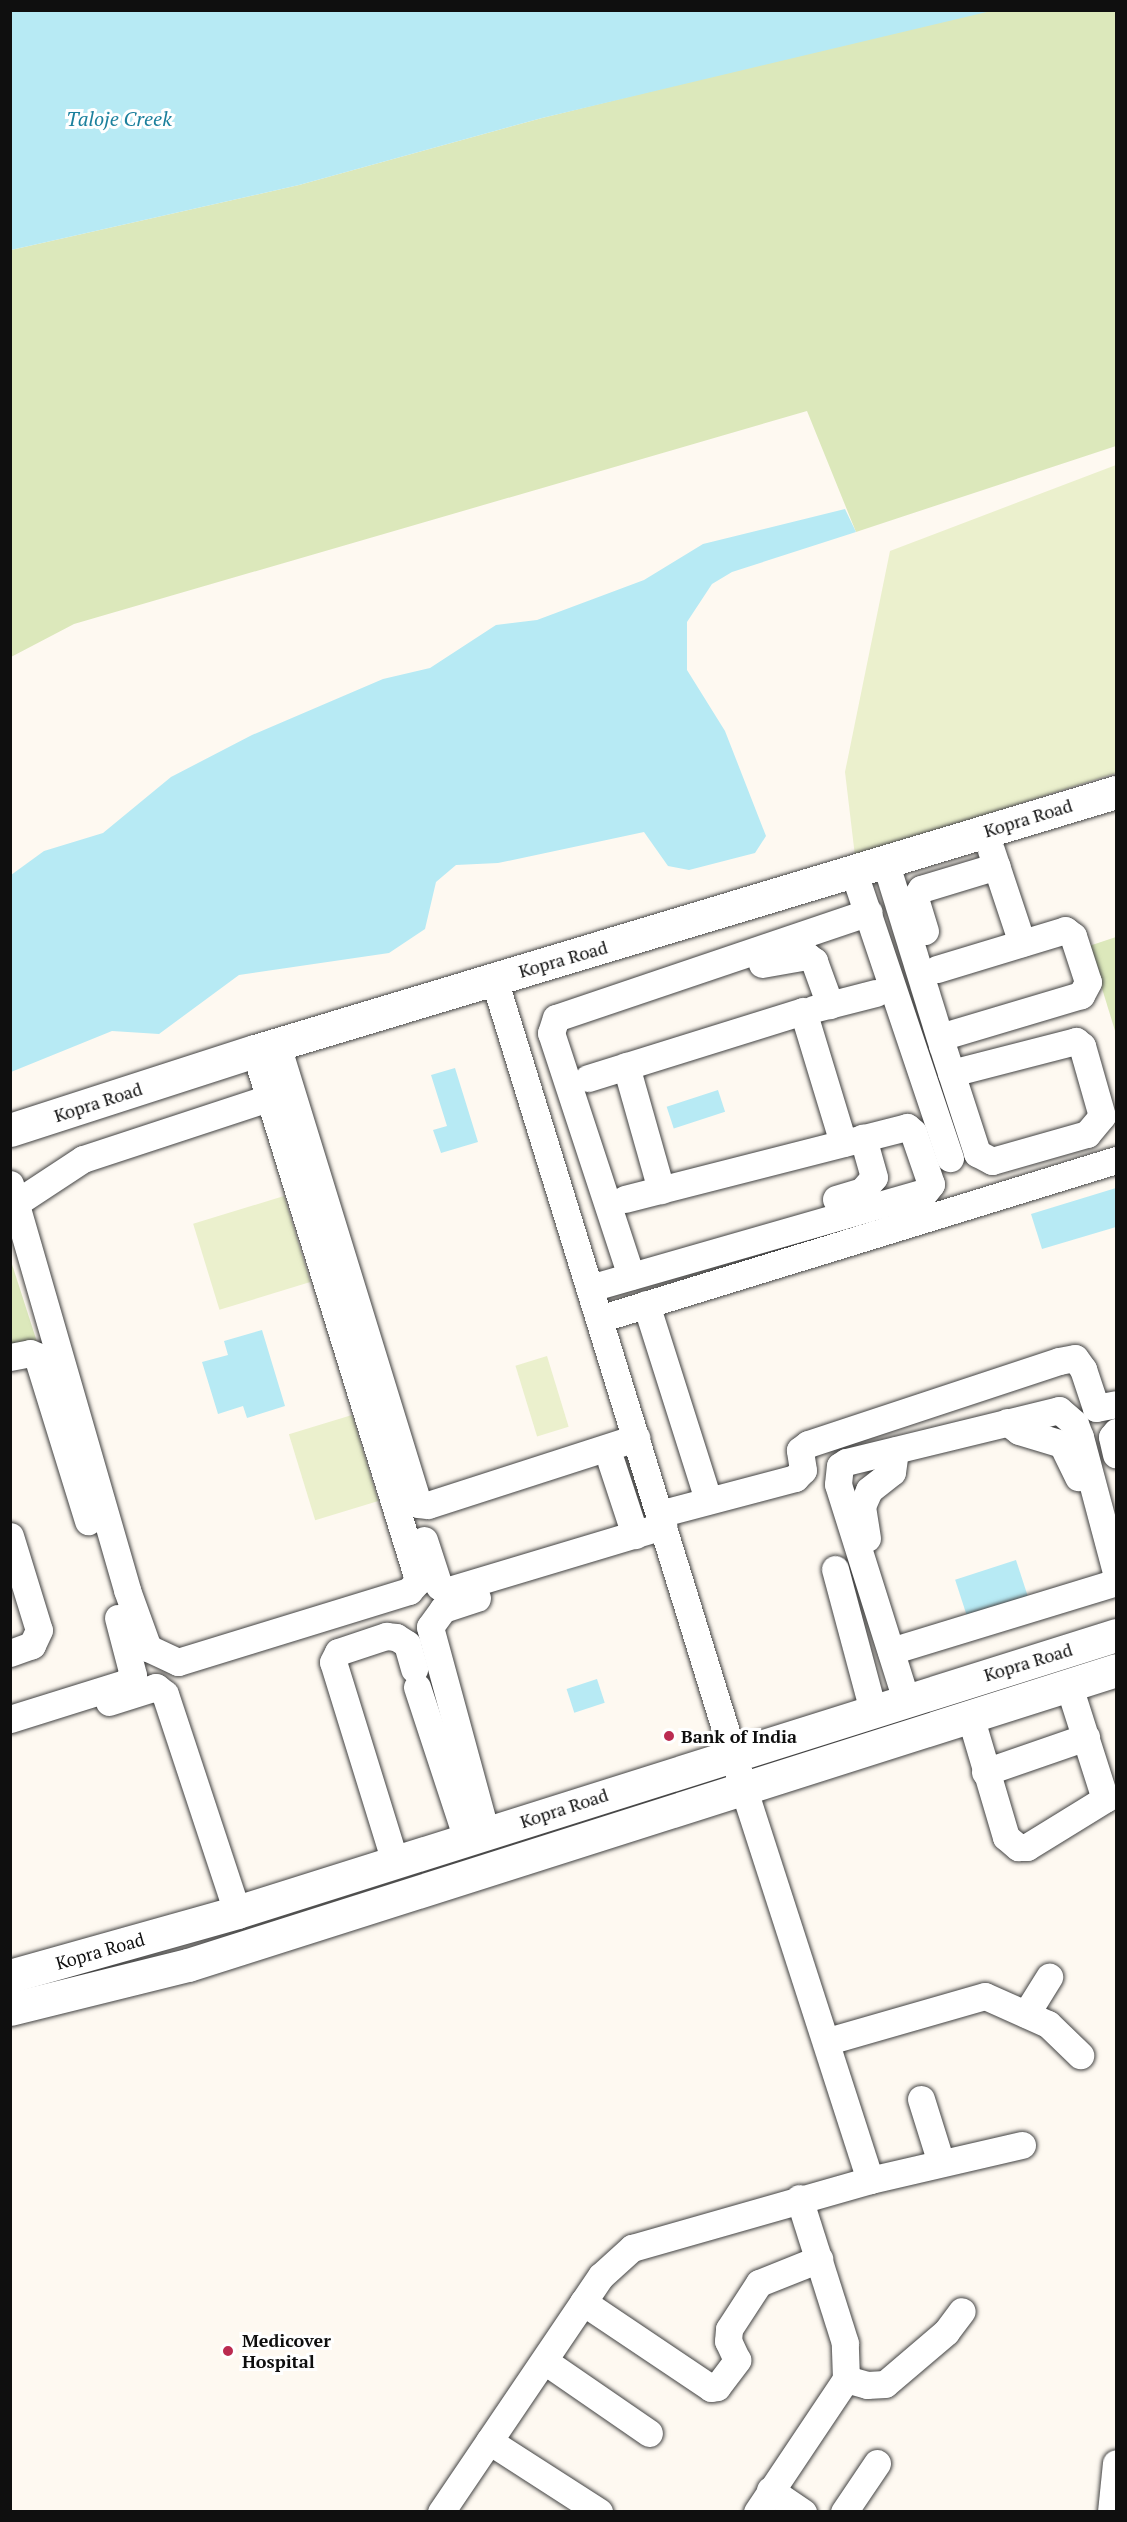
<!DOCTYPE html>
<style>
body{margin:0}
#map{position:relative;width:1127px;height:2522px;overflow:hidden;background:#fef9f1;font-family:"PT Serif",serif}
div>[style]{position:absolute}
.green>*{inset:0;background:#dce8bb}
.pitch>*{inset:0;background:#ebf0cd;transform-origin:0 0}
.water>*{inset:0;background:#b7eaf4;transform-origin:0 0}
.roads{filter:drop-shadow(0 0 2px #424242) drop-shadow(0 0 2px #424242)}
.minor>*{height:27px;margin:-13.5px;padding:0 13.5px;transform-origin:13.5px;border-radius:13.5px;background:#fff}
.tertiary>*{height:33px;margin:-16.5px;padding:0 16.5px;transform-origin:16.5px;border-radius:16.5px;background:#fff}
.dots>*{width:16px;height:16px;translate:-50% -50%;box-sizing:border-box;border:3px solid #fff;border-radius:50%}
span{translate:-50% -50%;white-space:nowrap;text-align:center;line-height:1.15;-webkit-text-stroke:6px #fff;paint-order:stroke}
.street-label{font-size:18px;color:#0f0f0f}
.poi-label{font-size:18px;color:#0f0f0f;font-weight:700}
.left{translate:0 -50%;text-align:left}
.water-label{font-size:20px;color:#1c809d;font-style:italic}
.frame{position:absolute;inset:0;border:12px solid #0f0f0f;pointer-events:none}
</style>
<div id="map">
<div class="green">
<i style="clip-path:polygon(1116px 11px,1116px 446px,856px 532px,807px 411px,74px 624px,11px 657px,11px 250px,299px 185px,542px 118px,974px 12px)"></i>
<i style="clip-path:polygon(1116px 937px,1116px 1034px,1089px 946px)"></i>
<i style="clip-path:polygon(10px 1258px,37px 1342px,10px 1350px)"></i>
</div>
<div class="pitch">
<i style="clip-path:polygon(1116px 465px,1116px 773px,855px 856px,845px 772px,890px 551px)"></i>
<i style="left:284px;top:1196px;width:90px;height:95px;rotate:73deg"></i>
<i style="left:547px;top:1356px;width:74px;height:33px;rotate:73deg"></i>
<i style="left:352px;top:1415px;width:90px;height:66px;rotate:73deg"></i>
</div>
<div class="water">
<i style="clip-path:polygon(11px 10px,991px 10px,991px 11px,542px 118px,299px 185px,11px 250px)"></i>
<i style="clip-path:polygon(845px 509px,856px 532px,732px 572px,712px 584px,687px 622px,687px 670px,725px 731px,766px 836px,755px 853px,689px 870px,668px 866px,644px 832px,498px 863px,456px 865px,436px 882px,425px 929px,389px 953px,239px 975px,159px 1034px,112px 1031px,11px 1072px,11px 875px,44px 851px,103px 833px,171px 777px,252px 735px,383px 679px,430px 668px,496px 625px,537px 620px,644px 580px,703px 544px)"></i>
<i style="clip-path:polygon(455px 1068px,478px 1142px,441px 1153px,433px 1130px,447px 1126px,431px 1075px)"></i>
<i style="left:718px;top:1090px;width:23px;height:54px;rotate:72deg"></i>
<i style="clip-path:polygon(1116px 1188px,1116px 1227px,1042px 1249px,1031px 1214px)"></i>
<i style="clip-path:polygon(262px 1330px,285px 1406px,247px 1418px,243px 1406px,218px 1414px,202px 1362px,228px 1355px,224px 1341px)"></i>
<i style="left:1016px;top:1560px;width:40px;height:64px;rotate:72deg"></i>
<i style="left:597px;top:1679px;width:25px;height:32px;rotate:72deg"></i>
</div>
<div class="roads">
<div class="minor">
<i style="left:991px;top:850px;width:98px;rotate:71.6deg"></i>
<i style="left:885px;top:861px;width:193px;rotate:72.8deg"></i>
<i style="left:942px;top:1045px;width:114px;rotate:72deg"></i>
<i style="left:977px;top:1153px;width:17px;rotate:28deg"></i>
<i style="left:992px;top:1161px;width:99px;rotate:-15.9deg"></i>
<i style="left:1087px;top:1134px;width:23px;rotate:-50deg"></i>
<i style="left:1102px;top:1116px;width:73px;rotate:-105.9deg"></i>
<i style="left:1082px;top:1046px;width:8px;rotate:-140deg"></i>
<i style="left:1076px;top:1041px;width:129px;rotate:165.6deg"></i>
<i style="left:854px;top:873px;width:301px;rotate:71.4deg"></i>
<i style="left:925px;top:931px;width:34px;rotate:-107deg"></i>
<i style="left:915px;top:898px;width:11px;rotate:-56deg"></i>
<i style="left:921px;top:889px;width:79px;rotate:-16.8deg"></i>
<i style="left:762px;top:964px;width:46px;rotate:-10.1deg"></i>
<i style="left:807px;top:956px;width:9px;rotate:36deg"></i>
<i style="left:814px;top:961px;width:47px;rotate:70deg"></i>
<i style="left:937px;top:969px;width:134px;rotate:-16.9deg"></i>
<i style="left:1065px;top:930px;width:10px;rotate:37deg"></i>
<i style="left:1073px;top:936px;width:48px;rotate:71.9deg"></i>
<i style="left:1088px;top:982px;width:15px;rotate:118deg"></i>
<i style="left:1081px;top:995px;width:147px;rotate:163.4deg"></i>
<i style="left:813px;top:1009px;width:65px;rotate:-14.3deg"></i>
<i style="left:277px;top:1045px;width:480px;rotate:72.9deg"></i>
<i style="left:418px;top:1504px;width:10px;rotate:6deg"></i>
<i style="left:428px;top:1505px;width:219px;rotate:-17.9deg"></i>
<i style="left:626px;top:1066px;width:129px;rotate:74.2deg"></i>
<i style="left:588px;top:1078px;width:225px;rotate:-17.3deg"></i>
<i style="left:803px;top:1011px;width:138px;rotate:73.1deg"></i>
<i style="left:10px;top:1184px;width:423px;rotate:73.9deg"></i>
<i style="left:127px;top:1590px;width:62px;rotate:70.1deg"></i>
<i style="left:148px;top:1648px;width:33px;rotate:25deg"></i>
<i style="left:178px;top:1662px;width:242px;rotate:-17.1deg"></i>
<i style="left:409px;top:1591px;width:12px;rotate:-48deg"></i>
<i style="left:417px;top:1582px;width:9px;rotate:-96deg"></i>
<i style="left:416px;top:1573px;width:546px;rotate:-107.14deg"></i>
<i style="left:836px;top:1199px;width:27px;rotate:-17deg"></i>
<i style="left:862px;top:1191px;width:18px;rotate:-49deg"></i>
<i style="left:874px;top:1177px;width:41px;rotate:-105.8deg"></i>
<i style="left:16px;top:1203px;width:80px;rotate:-33.3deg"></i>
<i style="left:83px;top:1159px;width:196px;rotate:-18.2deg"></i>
<i style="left:631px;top:1276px;width:256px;rotate:-108.2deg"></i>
<i style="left:551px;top:1033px;width:16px;rotate:-72deg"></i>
<i style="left:556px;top:1018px;width:330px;rotate:-18.7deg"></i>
<i style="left:590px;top:1288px;width:348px;rotate:-16deg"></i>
<i style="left:925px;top:1192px;width:10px;rotate:-53deg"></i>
<i style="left:931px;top:1184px;width:55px;rotate:-109.1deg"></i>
<i style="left:913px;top:1132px;width:8px;rotate:-140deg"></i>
<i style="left:907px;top:1127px;width:291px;rotate:165.7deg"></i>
<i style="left:646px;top:1304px;width:206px;rotate:72.4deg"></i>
<i style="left:599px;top:1319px;width:541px;rotate:-17.09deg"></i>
<i style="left:10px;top:1357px;width:20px;rotate:-11deg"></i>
<i style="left:30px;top:1353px;width:8px;rotate:23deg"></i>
<i style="left:37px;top:1356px;width:173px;rotate:72.8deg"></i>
<i style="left:1007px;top:1422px;width:15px;rotate:37deg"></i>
<i style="left:1019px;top:1431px;width:45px;rotate:16.8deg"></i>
<i style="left:1062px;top:1444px;width:37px;rotate:64deg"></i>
<i style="left:1116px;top:1432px;width:6px;rotate:129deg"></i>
<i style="left:1112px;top:1437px;width:18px;rotate:77deg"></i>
<i style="left:611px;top:1462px;width:77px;rotate:71.8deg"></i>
<i style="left:659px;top:1514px;width:141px;rotate:-14.8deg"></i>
<i style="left:795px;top:1478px;width:11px;rotate:-45deg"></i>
<i style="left:803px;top:1470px;width:20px;rotate:-99deg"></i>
<i style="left:800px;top:1450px;width:10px;rotate:-37deg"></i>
<i style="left:808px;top:1444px;width:264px;rotate:-18.3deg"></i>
<i style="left:1059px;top:1361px;width:16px;rotate:-11deg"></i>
<i style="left:1075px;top:1358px;width:14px;rotate:54deg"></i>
<i style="left:1083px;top:1369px;width:41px;rotate:71.6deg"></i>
<i style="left:1096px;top:1408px;width:20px;rotate:-11deg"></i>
<i style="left:10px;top:1536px;width:98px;rotate:72.9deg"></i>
<i style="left:39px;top:1630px;width:17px;rotate:115deg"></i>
<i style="left:32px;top:1645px;width:23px;rotate:160deg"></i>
<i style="left:867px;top:1538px;width:32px;rotate:-99deg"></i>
<i style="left:862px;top:1506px;width:17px;rotate:-66deg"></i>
<i style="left:869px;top:1490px;width:29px;rotate:-38deg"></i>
<i style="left:892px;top:1472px;width:22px;rotate:-82deg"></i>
<i style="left:424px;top:1540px;width:48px;rotate:71.9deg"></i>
<i style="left:439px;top:1586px;width:9px;rotate:36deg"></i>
<i style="left:446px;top:1591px;width:227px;rotate:-16.7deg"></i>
<i style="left:835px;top:1569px;width:147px;rotate:75deg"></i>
<i style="left:477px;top:1598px;width:36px;rotate:162deg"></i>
<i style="left:443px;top:1609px;width:22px;rotate:126deg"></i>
<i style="left:430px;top:1627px;width:213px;rotate:74.8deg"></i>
<i style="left:891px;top:1651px;width:235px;rotate:-17deg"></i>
<i style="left:417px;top:1687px;width:160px;rotate:71.8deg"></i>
<i style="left:906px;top:1700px;width:226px;rotate:-107.5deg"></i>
<i style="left:838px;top:1484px;width:18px;rotate:-84deg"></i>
<i style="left:840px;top:1466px;width:7px;rotate:-34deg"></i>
<i style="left:846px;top:1462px;width:219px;rotate:-13.7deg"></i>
<i style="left:1059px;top:1410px;width:21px;rotate:41deg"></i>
<i style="left:1075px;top:1424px;width:14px;rotate:69deg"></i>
<i style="left:1080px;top:1437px;width:140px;rotate:75.1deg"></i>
<i style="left:109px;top:1702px;width:49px;rotate:-17.7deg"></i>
<i style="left:156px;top:1687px;width:11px;rotate:38deg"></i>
<i style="left:165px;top:1694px;width:230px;rotate:71.7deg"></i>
<i style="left:10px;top:1719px;width:121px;rotate:-17.4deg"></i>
<i style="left:125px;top:1683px;width:11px;rotate:-45deg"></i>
<i style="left:133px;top:1675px;width:59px;rotate:-104.7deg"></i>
<i style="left:971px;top:1719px;width:123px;rotate:73.5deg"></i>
<i style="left:1006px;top:1837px;width:16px;rotate:40deg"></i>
<i style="left:1018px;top:1847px;width:9px"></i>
<i style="left:1027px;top:1847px;width:92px;rotate:-31.6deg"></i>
<i style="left:1105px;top:1799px;width:119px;rotate:-107.7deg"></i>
<i style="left:985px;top:1772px;width:107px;rotate:-19.1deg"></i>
<i style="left:395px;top:1862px;width:209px;rotate:-107.2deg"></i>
<i style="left:333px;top:1662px;width:11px;rotate:-63deg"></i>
<i style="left:338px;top:1652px;width:51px;rotate:-18.4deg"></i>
<i style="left:386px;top:1636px;width:10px;rotate:6deg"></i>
<i style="left:396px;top:1637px;width:13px;rotate:32deg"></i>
<i style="left:407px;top:1644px;width:26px;rotate:74deg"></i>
<i style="left:1026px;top:2014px;width:44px;rotate:-58.1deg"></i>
<i style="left:828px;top:2041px;width:163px;rotate:-16deg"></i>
<i style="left:985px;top:1996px;width:69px;rotate:24deg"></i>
<i style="left:1048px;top:2024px;width:45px;rotate:44.1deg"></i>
<i style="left:921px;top:2099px;width:67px;rotate:72.6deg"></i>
<i style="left:870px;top:2180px;width:156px;rotate:-13deg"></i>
<i style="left:583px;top:2302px;width:154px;rotate:33.9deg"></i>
<i style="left:711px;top:2388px;width:6px;rotate:-9deg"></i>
<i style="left:717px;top:2387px;width:34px;rotate:-53deg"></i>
<i style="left:737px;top:2360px;width:21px;rotate:-115deg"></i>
<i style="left:728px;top:2341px;width:12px;rotate:-85deg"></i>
<i style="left:729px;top:2329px;width:55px;rotate:-56.9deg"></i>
<i style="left:759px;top:2283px;width:65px;rotate:-21.8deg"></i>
<i style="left:546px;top:2362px;width:125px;rotate:34.6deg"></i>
<i style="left:846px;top:2379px;width:22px;rotate:16deg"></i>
<i style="left:867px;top:2385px;width:18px;rotate:-3deg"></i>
<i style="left:885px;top:2384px;width:80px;rotate:-40.4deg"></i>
<i style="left:946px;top:2332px;width:26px;rotate:-53deg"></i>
<i style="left:489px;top:2441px;width:131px;rotate:32.8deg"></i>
<i style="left:770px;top:2490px;width:40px;rotate:34deg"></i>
<i style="left:441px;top:2512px;width:285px;rotate:-55.9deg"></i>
<i style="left:601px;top:2276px;width:42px;rotate:-42.1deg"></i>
<i style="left:632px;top:2248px;width:248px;rotate:-15.9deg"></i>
<i style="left:870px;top:2180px;width:413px;rotate:-107.9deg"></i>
<i style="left:743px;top:1787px;width:845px;rotate:-107.13deg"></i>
<i style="left:757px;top:2512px;width:160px;rotate:-56.2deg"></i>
<i style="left:846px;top:2379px;width:36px;rotate:-92deg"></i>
<i style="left:845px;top:2343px;width:152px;rotate:-107.6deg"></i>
<i style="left:844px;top:2512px;width:59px;rotate:-56deg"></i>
<i style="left:1111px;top:2512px;width:49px;rotate:-84.2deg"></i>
</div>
<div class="tertiary">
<i style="left:10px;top:1130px;width:257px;rotate:-17.9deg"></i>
<i style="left:255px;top:1051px;width:899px;rotate:-16.74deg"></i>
<i style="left:10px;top:1976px;width:236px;rotate:-15.7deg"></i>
<i style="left:237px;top:1912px;width:922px;rotate:-17.49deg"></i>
<i style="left:10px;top:2009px;width:183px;rotate:-13.9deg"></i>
<i style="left:188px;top:1965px;width:974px;rotate:-17.63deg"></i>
</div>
</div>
<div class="dots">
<i style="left:669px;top:1736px;background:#bb2b50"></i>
<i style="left:228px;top:2351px;background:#bb2b50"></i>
</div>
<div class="street-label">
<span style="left:1028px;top:818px;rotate:-17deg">Kopra Road</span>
<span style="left:563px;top:959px;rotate:-16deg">Kopra Road</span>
<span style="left:98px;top:1102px;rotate:-18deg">Kopra Road</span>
<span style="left:1028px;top:1662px;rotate:-17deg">Kopra Road</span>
<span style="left:564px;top:1808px;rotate:-18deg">Kopra Road</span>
<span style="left:100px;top:1951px;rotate:-16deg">Kopra Road</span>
</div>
<div class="poi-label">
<span class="left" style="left:681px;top:1736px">Bank of India</span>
<span class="left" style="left:242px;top:2351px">Medicover<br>Hospital</span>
</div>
<div class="water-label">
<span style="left:119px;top:118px">Taloje Creek</span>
</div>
<div class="frame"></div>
</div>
